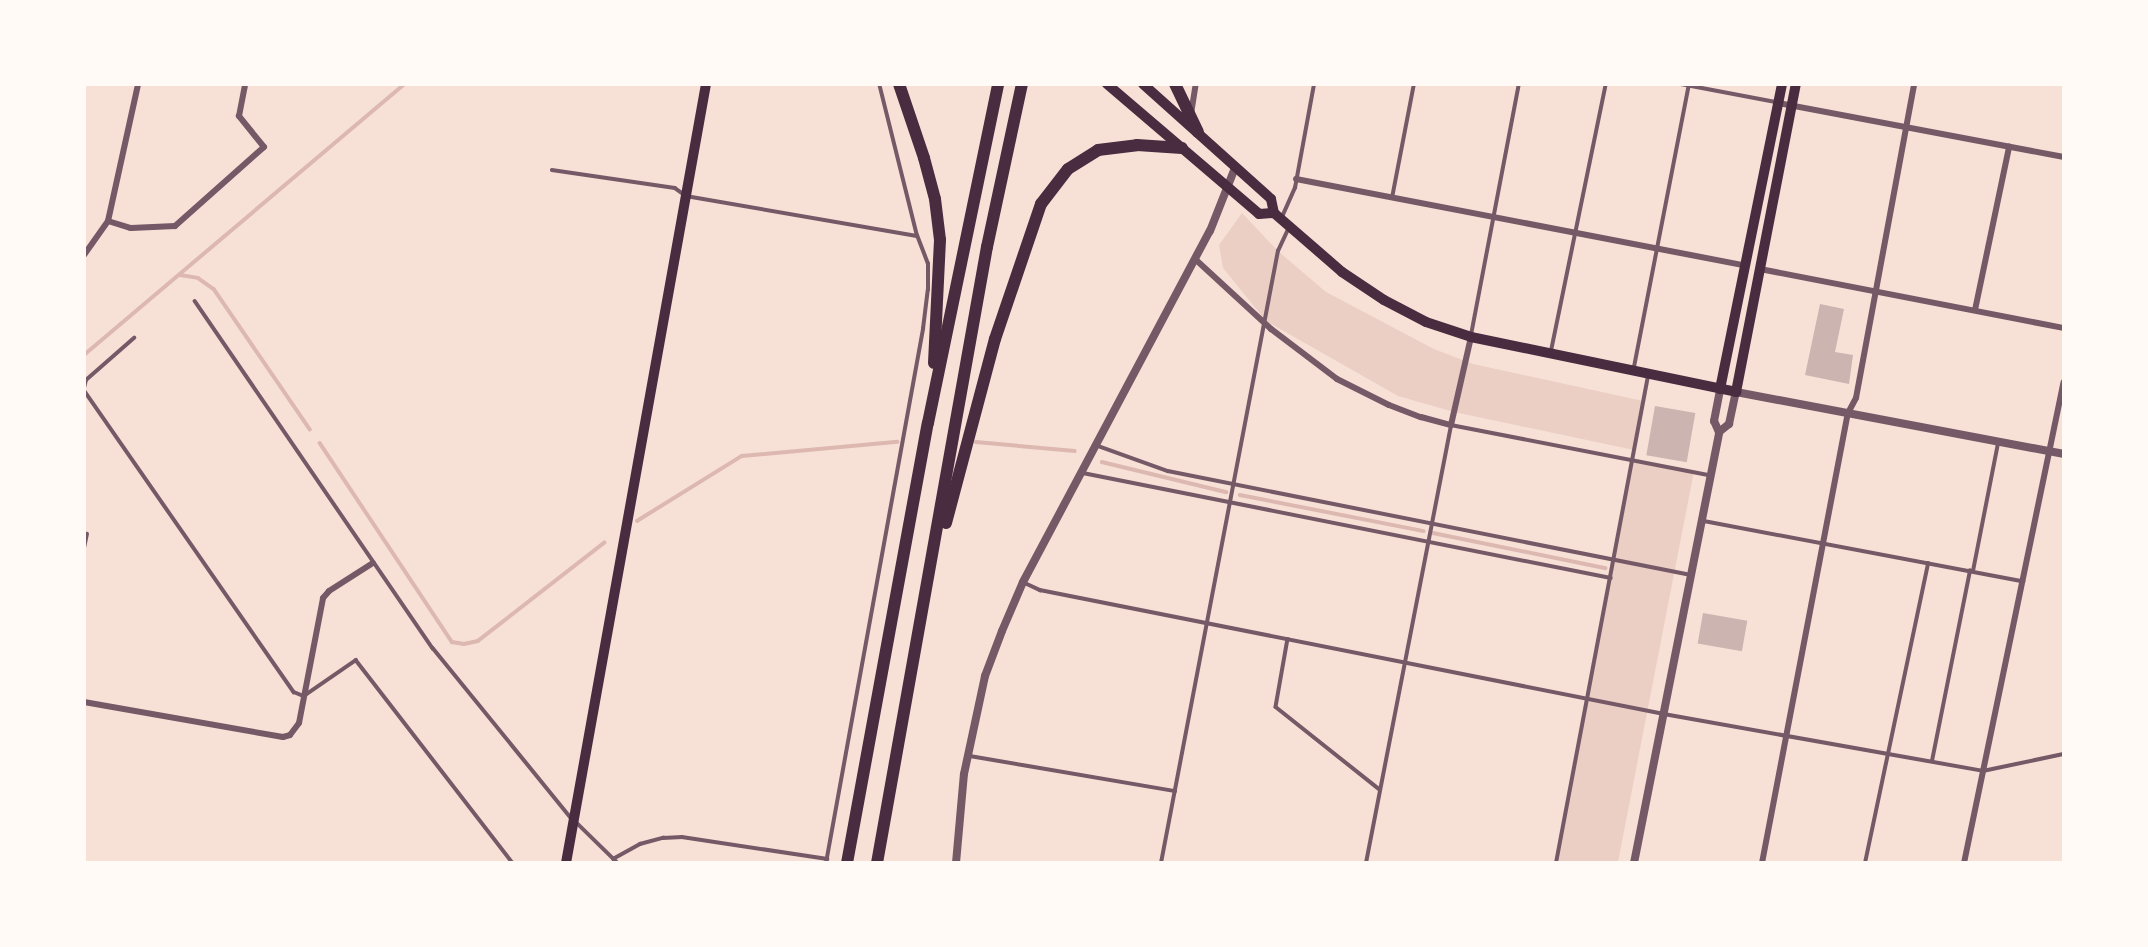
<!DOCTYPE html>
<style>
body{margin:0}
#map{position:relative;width:2148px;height:947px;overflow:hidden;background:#f7e1d7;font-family:"Space Grotesk",sans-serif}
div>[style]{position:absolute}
.green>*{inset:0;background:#ebcfc5;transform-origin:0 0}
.stream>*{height:3.5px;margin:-1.75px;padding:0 1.75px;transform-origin:1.75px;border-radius:1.75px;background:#dcb8b0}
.building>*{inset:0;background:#ccb4b1;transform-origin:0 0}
.service>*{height:3.5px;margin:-1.75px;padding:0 1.75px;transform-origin:1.75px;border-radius:1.75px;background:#755966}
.minor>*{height:6px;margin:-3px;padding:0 3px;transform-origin:3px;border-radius:3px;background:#755966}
.tertiary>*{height:8px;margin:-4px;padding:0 4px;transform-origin:4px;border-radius:4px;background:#755966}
.primary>*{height:10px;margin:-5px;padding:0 5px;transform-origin:5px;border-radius:5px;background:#4a2c40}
.motorway>*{height:12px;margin:-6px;padding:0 6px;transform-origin:6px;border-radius:6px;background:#4a2c40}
span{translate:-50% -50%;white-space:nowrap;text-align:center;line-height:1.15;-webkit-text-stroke:5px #fffaf5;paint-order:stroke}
.frame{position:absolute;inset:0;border:86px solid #fffaf5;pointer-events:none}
</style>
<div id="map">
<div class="green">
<i style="clip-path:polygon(1242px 213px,1278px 251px,1326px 292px,1434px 349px,1473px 364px,1643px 401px,1634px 450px,1454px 412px,1398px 396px,1266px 321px,1223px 268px,1219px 245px)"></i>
<i style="left:1633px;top:460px;width:62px;height:410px;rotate:11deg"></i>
</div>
<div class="stream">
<i style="left:180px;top:275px;width:18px;rotate:9deg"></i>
<i style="left:198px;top:278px;width:19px;rotate:35deg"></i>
<i style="left:214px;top:289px;width:170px;rotate:55.6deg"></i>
<i style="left:84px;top:355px;width:420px;rotate:-40.2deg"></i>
<i style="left:976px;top:442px;width:99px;rotate:5.2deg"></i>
<i style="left:320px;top:443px;width:239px;rotate:56.4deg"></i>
<i style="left:452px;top:642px;width:12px;rotate:9deg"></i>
<i style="left:464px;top:644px;width:14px;rotate:-12deg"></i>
<i style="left:478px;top:641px;width:160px;rotate:-37.9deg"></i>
<i style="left:1102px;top:462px;width:128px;rotate:13.6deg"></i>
<i style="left:1240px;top:495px;width:187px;rotate:11.1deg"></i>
<i style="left:637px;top:521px;width:123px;rotate:-31.8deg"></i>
<i style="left:742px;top:456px;width:156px;rotate:-5.2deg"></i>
<i style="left:1433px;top:533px;width:176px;rotate:11.5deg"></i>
</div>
<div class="building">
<i style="clip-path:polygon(1820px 304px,1844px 309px,1835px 352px,1853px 355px,1849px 384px,1805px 375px)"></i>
<i style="left:1655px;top:406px;width:41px;height:50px;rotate:10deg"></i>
<i style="left:1703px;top:613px;width:45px;height:31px;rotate:10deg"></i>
</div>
<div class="service">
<i style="left:1681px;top:84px;width:96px;rotate:10.8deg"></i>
<i style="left:552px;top:170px;width:124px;rotate:8.3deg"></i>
<i style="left:675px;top:188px;width:14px;rotate:36deg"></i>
<i style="left:686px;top:196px;width:234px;rotate:9.8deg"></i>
<i style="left:1392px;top:198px;width:116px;rotate:-79.1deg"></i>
<i style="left:1282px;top:217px;width:32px;rotate:-66deg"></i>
<i style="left:1295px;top:188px;width:106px;rotate:-79.6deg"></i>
<i style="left:195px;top:301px;width:421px;rotate:55.6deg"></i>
<i style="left:433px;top:648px;width:219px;rotate:50.9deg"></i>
<i style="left:1471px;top:335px;width:256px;rotate:-79.2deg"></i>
<i style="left:1551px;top:351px;width:273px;rotate:-78.4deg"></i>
<i style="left:1634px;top:367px;width:288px;rotate:-79deg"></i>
<i style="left:84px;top:388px;width:8px;rotate:-76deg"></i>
<i style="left:86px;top:380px;width:64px;rotate:-41.2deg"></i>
<i style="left:84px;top:390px;width:368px;rotate:55.2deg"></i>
<i style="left:294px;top:692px;width:11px;rotate:22deg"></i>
<i style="left:304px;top:696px;width:63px;rotate:-34.7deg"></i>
<i style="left:356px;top:660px;width:257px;rotate:52.3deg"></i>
<i style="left:1098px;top:446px;width:74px;rotate:19.7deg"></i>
<i style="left:1168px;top:471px;width:533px;rotate:11.25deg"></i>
<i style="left:1083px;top:473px;width:538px;rotate:11.25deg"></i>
<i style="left:1704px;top:521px;width:325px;rotate:10.7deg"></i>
<i style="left:84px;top:548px;width:14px;rotate:-78deg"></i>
<i style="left:1973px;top:571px;width:130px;rotate:-78.9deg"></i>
<i style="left:1025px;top:583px;width:17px;rotate:25deg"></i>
<i style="left:1040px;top:590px;width:636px;rotate:11.24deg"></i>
<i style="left:1664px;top:714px;width:324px;rotate:10.1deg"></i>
<i style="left:1983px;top:771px;width:83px;rotate:-11.9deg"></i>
<i style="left:1288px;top:639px;width:69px;rotate:100deg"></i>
<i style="left:1276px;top:707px;width:132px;rotate:38.5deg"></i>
<i style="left:970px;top:756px;width:208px;rotate:9.7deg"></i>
<i style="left:1932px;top:761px;width:194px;rotate:-78.7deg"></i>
<i style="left:577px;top:823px;width:57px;rotate:44.3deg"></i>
<i style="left:613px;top:859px;width:31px;rotate:-29deg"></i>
<i style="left:640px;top:844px;width:24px;rotate:-15deg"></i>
<i style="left:663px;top:838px;width:19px;rotate:-3deg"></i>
<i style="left:682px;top:837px;width:147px;rotate:8.6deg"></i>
<i style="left:826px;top:863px;width:543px;rotate:-79.7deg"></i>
<i style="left:923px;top:329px;width:39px;rotate:-83deg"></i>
<i style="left:928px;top:290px;width:26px;rotate:-90deg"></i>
<i style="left:928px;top:264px;width:30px;rotate:-111deg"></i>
<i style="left:917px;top:236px;width:157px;rotate:-104deg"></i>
<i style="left:1161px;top:863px;width:623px;rotate:-79.18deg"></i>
<i style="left:1278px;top:251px;width:26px;rotate:-65deg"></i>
<i style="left:1366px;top:863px;width:446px;rotate:-79deg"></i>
<i style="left:1451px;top:425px;width:263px;rotate:11deg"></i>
<i style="left:1556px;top:863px;width:495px;rotate:-79.3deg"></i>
<i style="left:1865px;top:863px;width:306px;rotate:-78.1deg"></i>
</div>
<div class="minor">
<i style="left:1778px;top:103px;width:291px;rotate:10.7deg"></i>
<i style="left:1191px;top:114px;width:30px;rotate:-81deg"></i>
<i style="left:1296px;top:179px;width:458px;rotate:10.9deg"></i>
<i style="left:108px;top:221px;width:24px;rotate:17deg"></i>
<i style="left:131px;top:228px;width:44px;rotate:-2.6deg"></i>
<i style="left:175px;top:226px;width:119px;rotate:-41.6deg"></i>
<i style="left:264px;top:147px;width:40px;rotate:-129deg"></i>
<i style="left:239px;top:116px;width:33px;rotate:-79deg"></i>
<i style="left:84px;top:255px;width:42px;rotate:-54.8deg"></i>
<i style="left:108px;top:221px;width:140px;rotate:-77.6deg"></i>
<i style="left:1195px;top:259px;width:103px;rotate:42.6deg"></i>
<i style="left:1271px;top:329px;width:83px;rotate:37.1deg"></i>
<i style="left:1337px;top:379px;width:58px;rotate:26.6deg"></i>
<i style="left:1389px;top:405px;width:34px;rotate:21deg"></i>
<i style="left:1421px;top:417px;width:31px;rotate:15deg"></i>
<i style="left:1451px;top:425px;width:90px;rotate:-77.2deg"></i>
<i style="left:1760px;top:269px;width:310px;rotate:11deg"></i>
<i style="left:1975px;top:310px;width:167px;rotate:-78.2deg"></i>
<i style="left:84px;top:702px;width:202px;rotate:10deg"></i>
<i style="left:283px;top:737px;width:7px;rotate:-16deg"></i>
<i style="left:290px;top:735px;width:15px;rotate:-53deg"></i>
<i style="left:299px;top:723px;width:127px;rotate:-79.1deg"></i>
<i style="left:323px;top:598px;width:9px;rotate:-49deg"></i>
<i style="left:329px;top:591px;width:52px;rotate:-32.5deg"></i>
<i style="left:1762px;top:863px;width:458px;rotate:-79.2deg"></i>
<i style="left:1848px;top:413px;width:17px;rotate:-62deg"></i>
<i style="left:1856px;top:398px;width:319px;rotate:-79.5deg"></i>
<i style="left:1964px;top:863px;width:491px;rotate:-78.3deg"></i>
</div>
<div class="tertiary">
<i style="left:1719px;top:432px;width:12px;rotate:-114deg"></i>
<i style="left:1714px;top:421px;width:33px;rotate:-79deg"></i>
<i style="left:956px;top:863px;width:89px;rotate:-84.9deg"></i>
<i style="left:964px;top:774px;width:100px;rotate:-77.9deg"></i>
<i style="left:985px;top:676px;width:48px;rotate:-69.3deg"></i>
<i style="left:1002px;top:631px;width:53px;rotate:-66.8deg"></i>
<i style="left:1023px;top:582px;width:398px;rotate:-62deg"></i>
<i style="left:1210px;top:231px;width:68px;rotate:-68.4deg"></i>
<i style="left:1634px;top:863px;width:439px;rotate:-78.8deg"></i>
<i style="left:1719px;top:432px;width:13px;rotate:-39deg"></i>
<i style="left:1729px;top:424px;width:33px;rotate:-78deg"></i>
<i style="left:1736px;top:392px;width:334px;rotate:10.7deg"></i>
</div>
<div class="primary">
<i style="left:1107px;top:84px;width:200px;rotate:40.5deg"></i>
<i style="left:1259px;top:214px;width:15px;rotate:-4deg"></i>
<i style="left:1143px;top:84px;width:172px;rotate:41.9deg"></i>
<i style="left:1271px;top:199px;width:14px;rotate:78deg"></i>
<i style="left:1274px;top:213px;width:90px;rotate:40.9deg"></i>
<i style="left:1342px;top:272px;width:50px;rotate:33.7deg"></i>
<i style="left:1384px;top:300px;width:47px;rotate:27.6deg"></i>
<i style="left:1426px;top:322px;width:47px;rotate:18.4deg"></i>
<i style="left:1471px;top:337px;width:271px;rotate:11.7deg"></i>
<i style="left:1736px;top:392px;width:314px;rotate:-79deg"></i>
<i style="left:1720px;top:389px;width:311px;rotate:-78.5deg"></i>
<i style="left:566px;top:863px;width:791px;rotate:-79.81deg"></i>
</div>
<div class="motorway">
<i style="left:899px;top:84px;width:78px;rotate:71.3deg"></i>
<i style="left:924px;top:158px;width:42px;rotate:75deg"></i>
<i style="left:935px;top:199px;width:41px;rotate:83deg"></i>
<i style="left:940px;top:240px;width:123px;rotate:92.8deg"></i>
<i style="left:1175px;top:84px;width:53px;rotate:64.4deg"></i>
<i style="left:946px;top:523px;width:190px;rotate:-75.1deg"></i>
<i style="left:995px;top:339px;width:143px;rotate:-71.2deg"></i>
<i style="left:1041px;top:204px;width:44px;rotate:-52.4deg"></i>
<i style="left:1068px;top:169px;width:36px;rotate:-32deg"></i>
<i style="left:1098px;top:150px;width:39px;rotate:-7deg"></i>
<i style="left:1137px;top:145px;width:45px;rotate:3.8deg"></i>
<i style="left:847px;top:863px;width:447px;rotate:-79.6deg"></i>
<i style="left:928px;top:423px;width:346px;rotate:-78.3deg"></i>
<i style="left:877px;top:863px;width:626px;rotate:-79.88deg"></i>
<i style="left:987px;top:247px;width:167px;rotate:-77.9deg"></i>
</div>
<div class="frame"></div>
</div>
